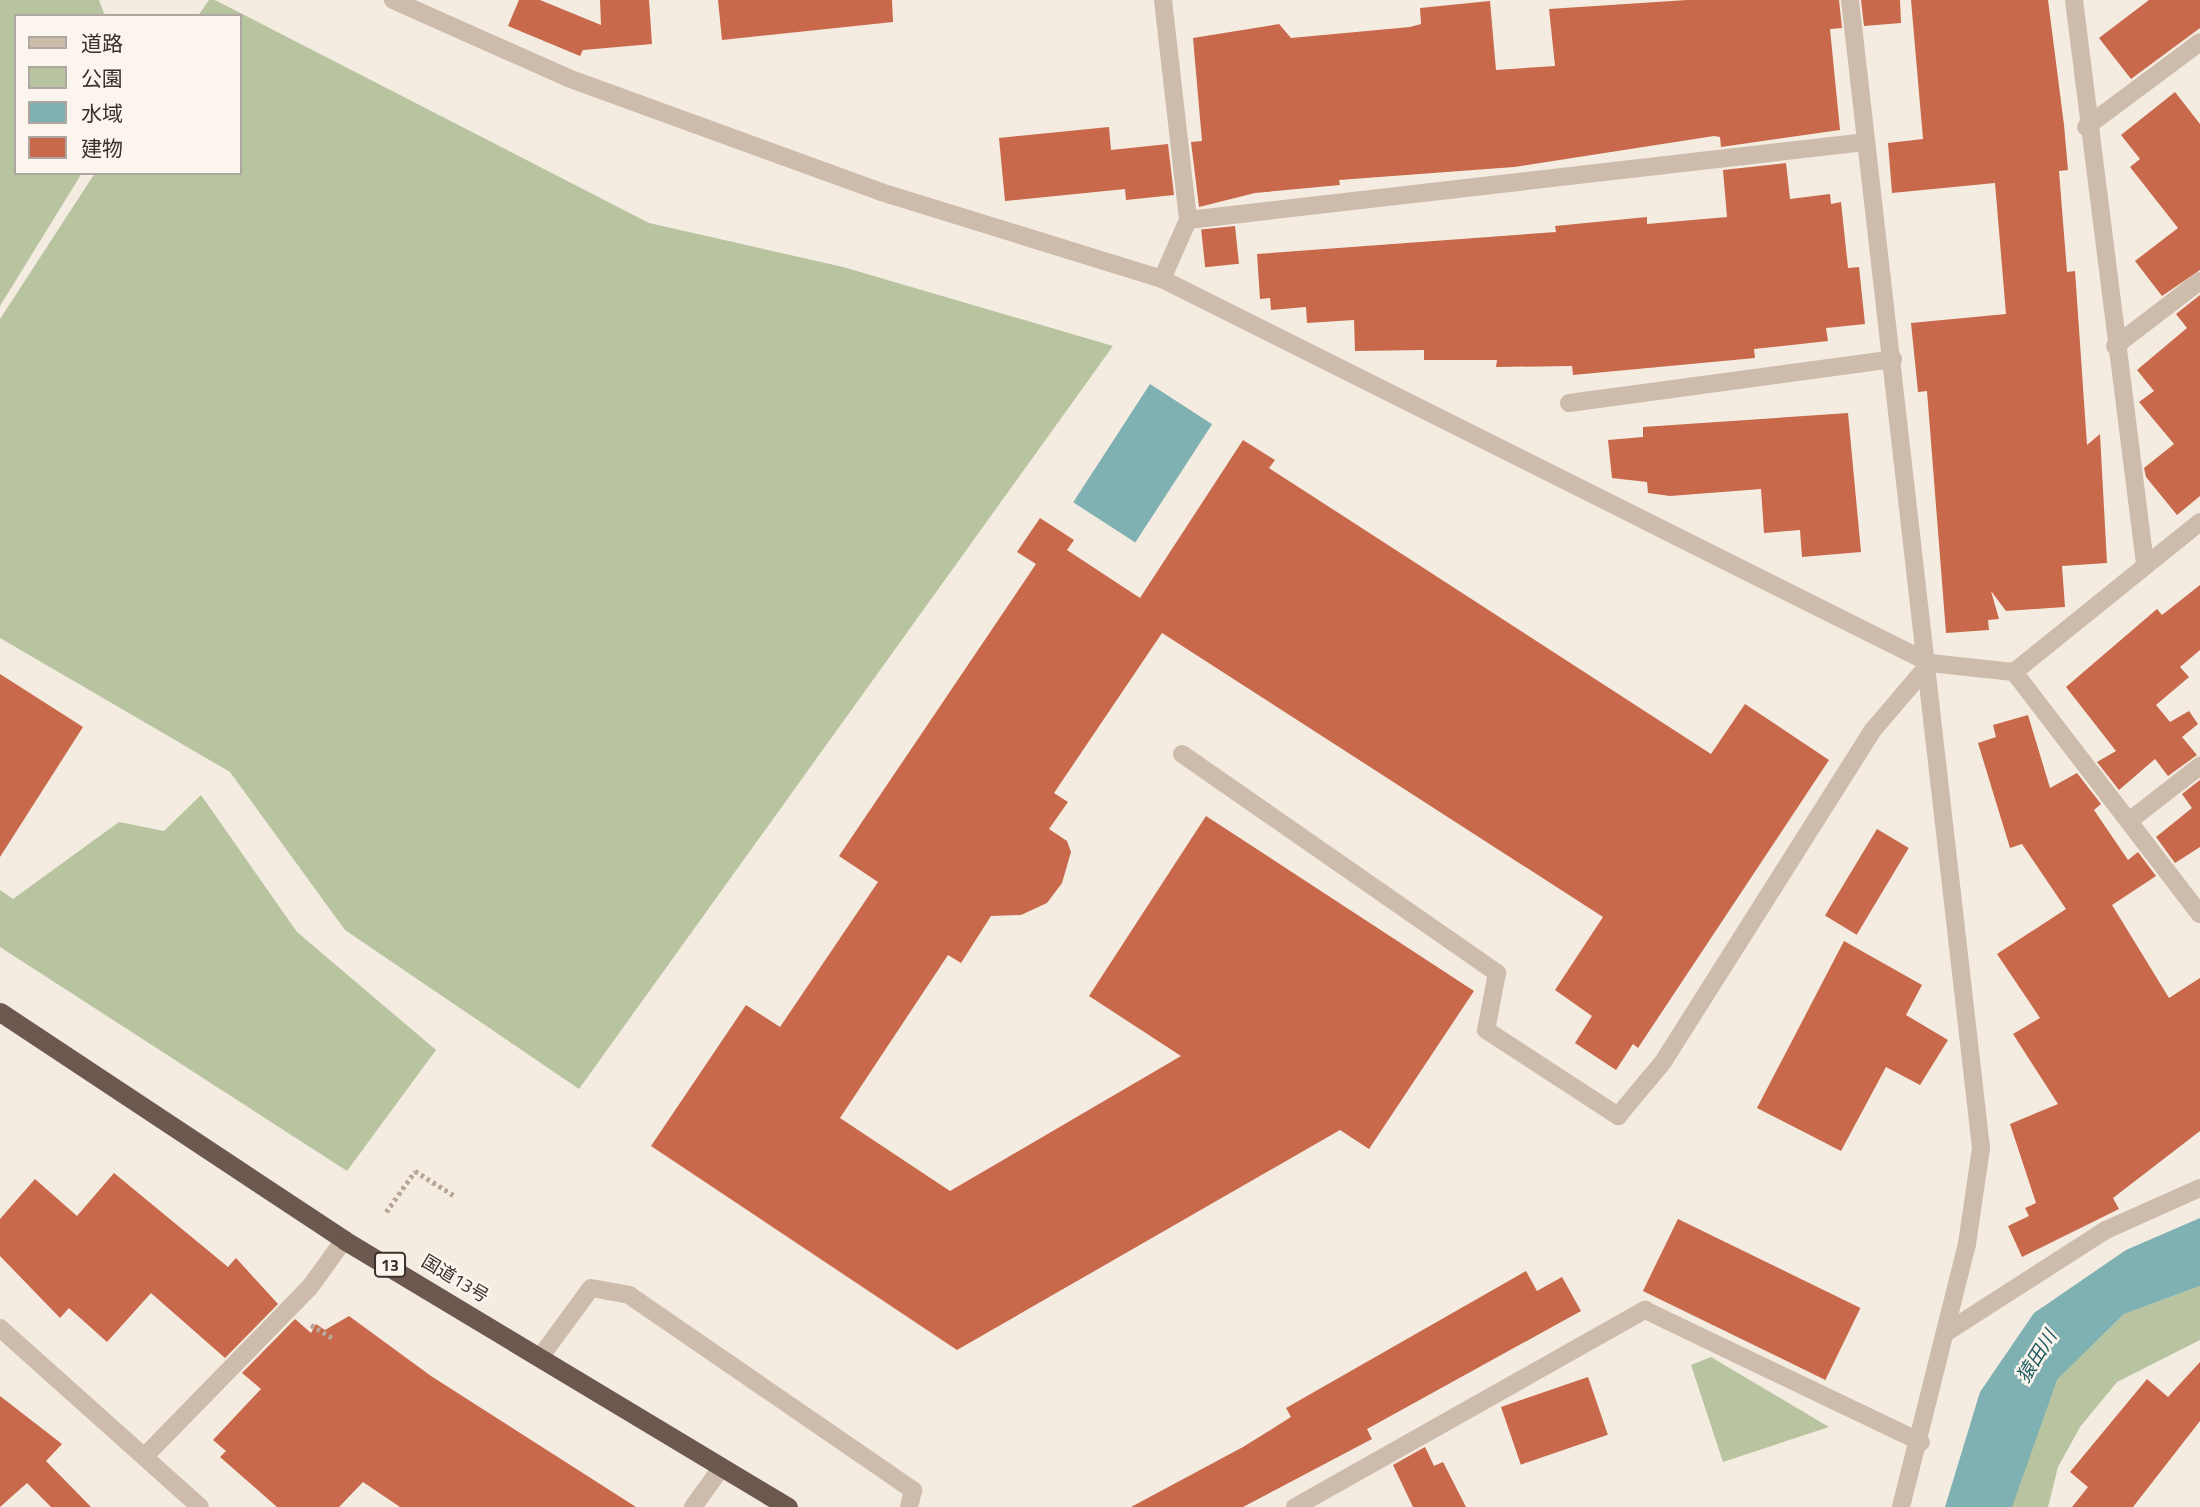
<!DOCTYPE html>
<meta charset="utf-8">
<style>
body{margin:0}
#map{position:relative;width:2200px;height:1507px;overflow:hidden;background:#f4ebe1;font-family:"Titillium Web","Noto Sans JP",sans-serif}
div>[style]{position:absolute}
.green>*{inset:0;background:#b8c4a0}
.water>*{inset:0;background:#7fb0b2;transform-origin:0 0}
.building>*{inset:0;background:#c8694b;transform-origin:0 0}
.path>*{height:4.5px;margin-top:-2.25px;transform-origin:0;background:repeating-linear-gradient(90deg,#b9a596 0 3.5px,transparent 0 7px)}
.service>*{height:18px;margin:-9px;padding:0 9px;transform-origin:9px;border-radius:9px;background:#cdbbac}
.minor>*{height:18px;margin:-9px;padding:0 9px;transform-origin:9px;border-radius:9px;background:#cdbbac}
.tertiary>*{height:18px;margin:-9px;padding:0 9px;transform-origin:9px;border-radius:9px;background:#cdbbac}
.trunk>*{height:19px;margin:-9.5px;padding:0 9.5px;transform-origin:9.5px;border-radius:9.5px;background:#6c584f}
span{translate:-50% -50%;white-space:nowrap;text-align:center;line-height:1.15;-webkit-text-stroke:5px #fbf5ee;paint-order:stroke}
.shield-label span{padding:2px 5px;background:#fbf5ee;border:2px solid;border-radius:5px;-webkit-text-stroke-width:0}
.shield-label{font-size:16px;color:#3b302b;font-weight:700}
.street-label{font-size:18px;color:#3b302b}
.water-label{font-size:19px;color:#1f5a5e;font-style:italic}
.legend{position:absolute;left:14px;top:14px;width:228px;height:161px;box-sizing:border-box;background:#fbf5ee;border:2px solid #aea6a0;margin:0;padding:9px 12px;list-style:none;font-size:21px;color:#3b302b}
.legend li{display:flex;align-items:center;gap:14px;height:35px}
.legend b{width:35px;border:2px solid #aea6a0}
</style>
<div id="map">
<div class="green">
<i style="clip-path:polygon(0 0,99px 0,105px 16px,16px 16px,16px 173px,82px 173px,0 306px)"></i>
<i style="clip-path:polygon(209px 0,215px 0,649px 223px,843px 267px,1113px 346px,579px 1089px,345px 930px,230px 772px,0 638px,0 319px,95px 173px,240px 173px,240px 16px,198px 16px)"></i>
<i style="clip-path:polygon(201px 795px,297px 932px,436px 1050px,347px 1171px,0 947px,0 890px,13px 899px,119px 822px,164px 831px)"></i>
<i style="clip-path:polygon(2200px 1286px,2200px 1340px,2117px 1382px,2080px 1427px,2058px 1467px,2048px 1507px,1998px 1507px,2057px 1380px,2124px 1314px)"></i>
<i style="clip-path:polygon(1711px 1357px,1829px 1427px,1723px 1462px,1691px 1365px)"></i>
</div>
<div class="water">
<i style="left:1150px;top:384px;width:74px;height:141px;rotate:33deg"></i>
<i style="clip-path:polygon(2200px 1218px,2200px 1286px,2124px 1314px,2057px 1380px,2012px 1507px,1945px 1507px,1980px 1392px,2034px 1313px,2126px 1250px)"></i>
</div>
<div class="building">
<i style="clip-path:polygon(519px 0,540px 0,601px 25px,600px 0,649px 0,652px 44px,583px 50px,580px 56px,508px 26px)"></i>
<i style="clip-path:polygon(718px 0,892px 0,893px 22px,722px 40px)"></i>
<i style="clip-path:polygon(1687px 0,1839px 0,1842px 28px,1830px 29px,1840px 130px,1721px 147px,1720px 137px,1714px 136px,1514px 167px,1339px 180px,1340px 185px,1255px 193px,1199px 207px,1191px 142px,1202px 141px,1193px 38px,1279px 24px,1291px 38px,1410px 27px,1421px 24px,1420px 8px,1490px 1px,1496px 70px,1555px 66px,1549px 9px)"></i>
<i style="clip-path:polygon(1861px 0,1900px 0,1901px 23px,1864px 26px)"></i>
<i style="clip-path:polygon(1911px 0,2048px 0,2064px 125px,2068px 170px,2059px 171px,2067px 272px,2075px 271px,2087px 445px,2100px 434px,2107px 563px,2062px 566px,2065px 607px,2006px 611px,1991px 591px,1999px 619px,1988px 620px,1989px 630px,1946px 633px,1927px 391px,1918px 392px,1911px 323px,2006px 314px,1995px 183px,1892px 193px,1888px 143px,1923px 139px)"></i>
<i style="clip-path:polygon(2149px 0,2200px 0,2200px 28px,2131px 79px,2099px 38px)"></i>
<i style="clip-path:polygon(2175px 92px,2200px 124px,2200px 270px,2162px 296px,2135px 261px,2178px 228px,2130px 167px,2140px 159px,2121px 135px)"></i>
<i style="clip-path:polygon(1109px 127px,1111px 150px,1168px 144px,1174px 195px,1126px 200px,1125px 189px,1005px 201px,999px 138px)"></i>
<i style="clip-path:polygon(1786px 163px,1790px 199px,1830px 194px,1831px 204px,1841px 202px,1848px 268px,1859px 267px,1865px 324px,1826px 328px,1828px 341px,1754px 349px,1755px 358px,1573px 375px,1572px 366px,1496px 367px,1497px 360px,1424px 360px,1424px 350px,1355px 351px,1354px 320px,1307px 323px,1306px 307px,1271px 310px,1270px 298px,1260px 299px,1257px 254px,1556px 232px,1555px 226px,1647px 217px,1647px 224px,1727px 217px,1723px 170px)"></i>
<i style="left:1235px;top:226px;width:38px;height:34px;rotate:84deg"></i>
<i style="clip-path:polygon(2200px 295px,2200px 496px,2177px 515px,2146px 477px,2144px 468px,2174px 444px,2139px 402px,2154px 391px,2137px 370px,2187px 328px,2176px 314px)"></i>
<i style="clip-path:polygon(1848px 413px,1861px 552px,1802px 557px,1800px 530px,1764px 533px,1761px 489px,1670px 496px,1648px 493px,1647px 482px,1612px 478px,1608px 440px,1643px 437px,1643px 427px)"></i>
<i style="clip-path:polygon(1243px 440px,1275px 460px,1269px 468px,1711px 754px,1745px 704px,1829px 760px,1638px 1048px,1633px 1044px,1616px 1070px,1575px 1043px,1592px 1016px,1555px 990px,1603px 917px,1162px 633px,1054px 793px,1068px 802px,1049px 829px,1067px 841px,1071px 852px,1062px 883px,1047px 903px,1021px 915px,991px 916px,961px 963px,948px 955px,840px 1118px,950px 1191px,1181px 1056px,1089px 996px,1206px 816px,1474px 991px,1369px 1149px,1340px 1130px,957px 1350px,651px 1146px,746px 1005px,780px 1027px,878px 882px,839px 856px,1036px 564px,1017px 552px,1040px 518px,1074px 540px,1067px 550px,1140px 598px)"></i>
<i style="clip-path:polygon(2200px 585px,2200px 650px,2180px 667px,2189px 677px,2156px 705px,2170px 722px,2189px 711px,2198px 724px,2182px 737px,2197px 755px,2168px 776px,2155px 759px,2119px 790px,2097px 762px,2116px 751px,2066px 687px,2157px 609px,2162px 615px)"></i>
<i style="clip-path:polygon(0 674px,83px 727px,0 857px)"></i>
<i style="clip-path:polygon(2028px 715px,2050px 788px,2077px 773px,2101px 804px,2094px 810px,2128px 860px,2138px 852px,2156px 876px,2112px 905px,2169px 998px,2200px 978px,2200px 1131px,2113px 1198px,2119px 1209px,2022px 1257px,2008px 1226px,2029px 1216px,2025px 1208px,2036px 1203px,2010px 1124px,2058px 1104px,2013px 1034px,2040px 1018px,1997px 954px,2066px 909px,2022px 844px,2010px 848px,1978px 743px,1996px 737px,1993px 725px)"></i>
<i style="clip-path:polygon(2200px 780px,2200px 847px,2175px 863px,2156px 837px,2192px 808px,2182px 794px)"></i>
<i style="left:1877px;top:829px;width:37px;height:101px;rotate:31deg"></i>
<i style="clip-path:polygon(1844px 941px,1922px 985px,1906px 1015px,1948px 1040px,1920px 1085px,1886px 1067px,1841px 1151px,1757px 1108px)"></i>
<i style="clip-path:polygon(114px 1173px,228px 1267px,236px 1258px,278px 1304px,225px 1358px,151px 1293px,107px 1342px,69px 1308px,60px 1318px,0 1256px,0 1219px,35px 1179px,77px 1216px)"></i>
<i style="left:1678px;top:1219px;width:203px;height:80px;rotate:26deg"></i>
<i style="clip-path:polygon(1526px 1271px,1537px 1291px,1562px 1277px,1581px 1311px,1367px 1429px,1372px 1439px,1243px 1507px,1131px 1507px,1243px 1447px,1291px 1417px,1286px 1408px)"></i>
<i style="clip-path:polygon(349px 1316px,431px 1376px,636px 1507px,400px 1507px,363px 1482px,339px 1507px,277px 1507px,220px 1457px,226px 1451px,213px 1440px,261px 1389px,242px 1373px,295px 1319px,311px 1333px,316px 1324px,325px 1330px)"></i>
<i style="clip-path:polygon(2200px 1362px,2200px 1421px,2133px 1507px,2072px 1507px,2088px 1487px,2070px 1472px,2147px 1379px,2168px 1397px)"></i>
<i style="left:1588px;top:1377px;width:61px;height:92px;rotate:71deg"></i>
<i style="clip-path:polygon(0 1396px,62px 1444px,46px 1461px,91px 1507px,51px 1507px,27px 1483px,0 1507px)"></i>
<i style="clip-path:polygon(1425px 1447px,1434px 1466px,1443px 1462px,1466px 1507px,1413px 1507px,1393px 1465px)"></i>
</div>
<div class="path">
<i style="left:386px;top:1212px;width:50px;rotate:-54.7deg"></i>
<i style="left:415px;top:1171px;width:47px;rotate:32deg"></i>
<i style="left:311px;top:1325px;width:27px;rotate:31deg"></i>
</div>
<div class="service">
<i style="left:1182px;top:754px;width:384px;rotate:34.8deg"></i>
<i style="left:1497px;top:973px;width:58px;rotate:100.9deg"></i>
<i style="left:1486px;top:1030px;width:158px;rotate:33.1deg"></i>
<i style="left:1618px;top:1116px;width:70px;rotate:-50.2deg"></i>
<i style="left:1663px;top:1062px;width:393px;rotate:-57.7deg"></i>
<i style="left:1873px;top:730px;width:88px;rotate:-49.6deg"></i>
<i style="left:541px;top:1356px;width:84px;rotate:-53.7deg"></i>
<i style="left:591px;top:1288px;width:39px;rotate:10deg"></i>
<i style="left:629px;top:1295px;width:345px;rotate:34.5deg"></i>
<i style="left:913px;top:1490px;width:17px;rotate:103deg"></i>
<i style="left:693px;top:1507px;width:49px;rotate:-54.1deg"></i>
</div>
<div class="minor">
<i style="left:393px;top:0;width:192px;rotate:24deg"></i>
<i style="left:568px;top:78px;width:333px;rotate:20deg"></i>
<i style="left:881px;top:192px;width:294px;rotate:17.2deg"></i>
<i style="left:1162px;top:279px;width:859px;rotate:26.57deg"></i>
<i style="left:1930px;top:663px;width:84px;rotate:6.1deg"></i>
<i style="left:2014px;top:672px;width:239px;rotate:-38.9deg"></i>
<i style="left:1163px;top:0;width:221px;rotate:83.5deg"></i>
<i style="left:1188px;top:220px;width:681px;rotate:-6.57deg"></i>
<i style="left:1850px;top:0;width:1155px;rotate:83.49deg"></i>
<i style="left:1981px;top:1148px;width:97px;rotate:98.3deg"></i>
<i style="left:1967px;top:1244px;width:271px;rotate:104.1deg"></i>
<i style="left:2074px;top:0;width:568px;rotate:82.82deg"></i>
<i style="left:2086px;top:127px;width:142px;rotate:-36.7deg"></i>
<i style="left:1162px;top:279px;width:64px;rotate:-66.2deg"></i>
<i style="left:2115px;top:346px;width:107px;rotate:-37.4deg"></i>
<i style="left:1569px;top:403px;width:327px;rotate:-7.7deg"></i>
<i style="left:2014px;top:672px;width:305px;rotate:52.5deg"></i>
<i style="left:2129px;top:821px;width:90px;rotate:-37.8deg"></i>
<i style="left:1947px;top:1332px;width:189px;rotate:-32.7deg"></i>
<i style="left:2106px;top:1230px;width:103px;rotate:-24.1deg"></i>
<i style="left:145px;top:1456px;width:236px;rotate:-45.7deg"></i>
<i style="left:310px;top:1287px;width:58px;rotate:-54.1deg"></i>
<i style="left:1295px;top:1507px;width:402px;rotate:-29.4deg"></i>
<i style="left:1645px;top:1310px;width:306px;rotate:25.6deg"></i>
</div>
<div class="tertiary">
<i style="left:0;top:1328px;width:268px;rotate:41.8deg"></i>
</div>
<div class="trunk">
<i style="left:0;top:1012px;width:413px;rotate:33.5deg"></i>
<i style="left:344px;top:1240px;width:518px;rotate:31.02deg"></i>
</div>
<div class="shield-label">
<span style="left:390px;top:1265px">13</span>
</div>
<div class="street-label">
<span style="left:455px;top:1279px;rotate:31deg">国道13号</span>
</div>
<div class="water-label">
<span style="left:2036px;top:1356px;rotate:-58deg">猿田川</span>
</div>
<ul class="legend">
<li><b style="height:9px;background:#cdbbac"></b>道路</li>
<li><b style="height:19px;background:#b8c4a0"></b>公園</li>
<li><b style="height:19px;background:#7fb0b2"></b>水域</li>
<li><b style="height:19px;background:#c8694b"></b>建物</li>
</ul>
</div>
